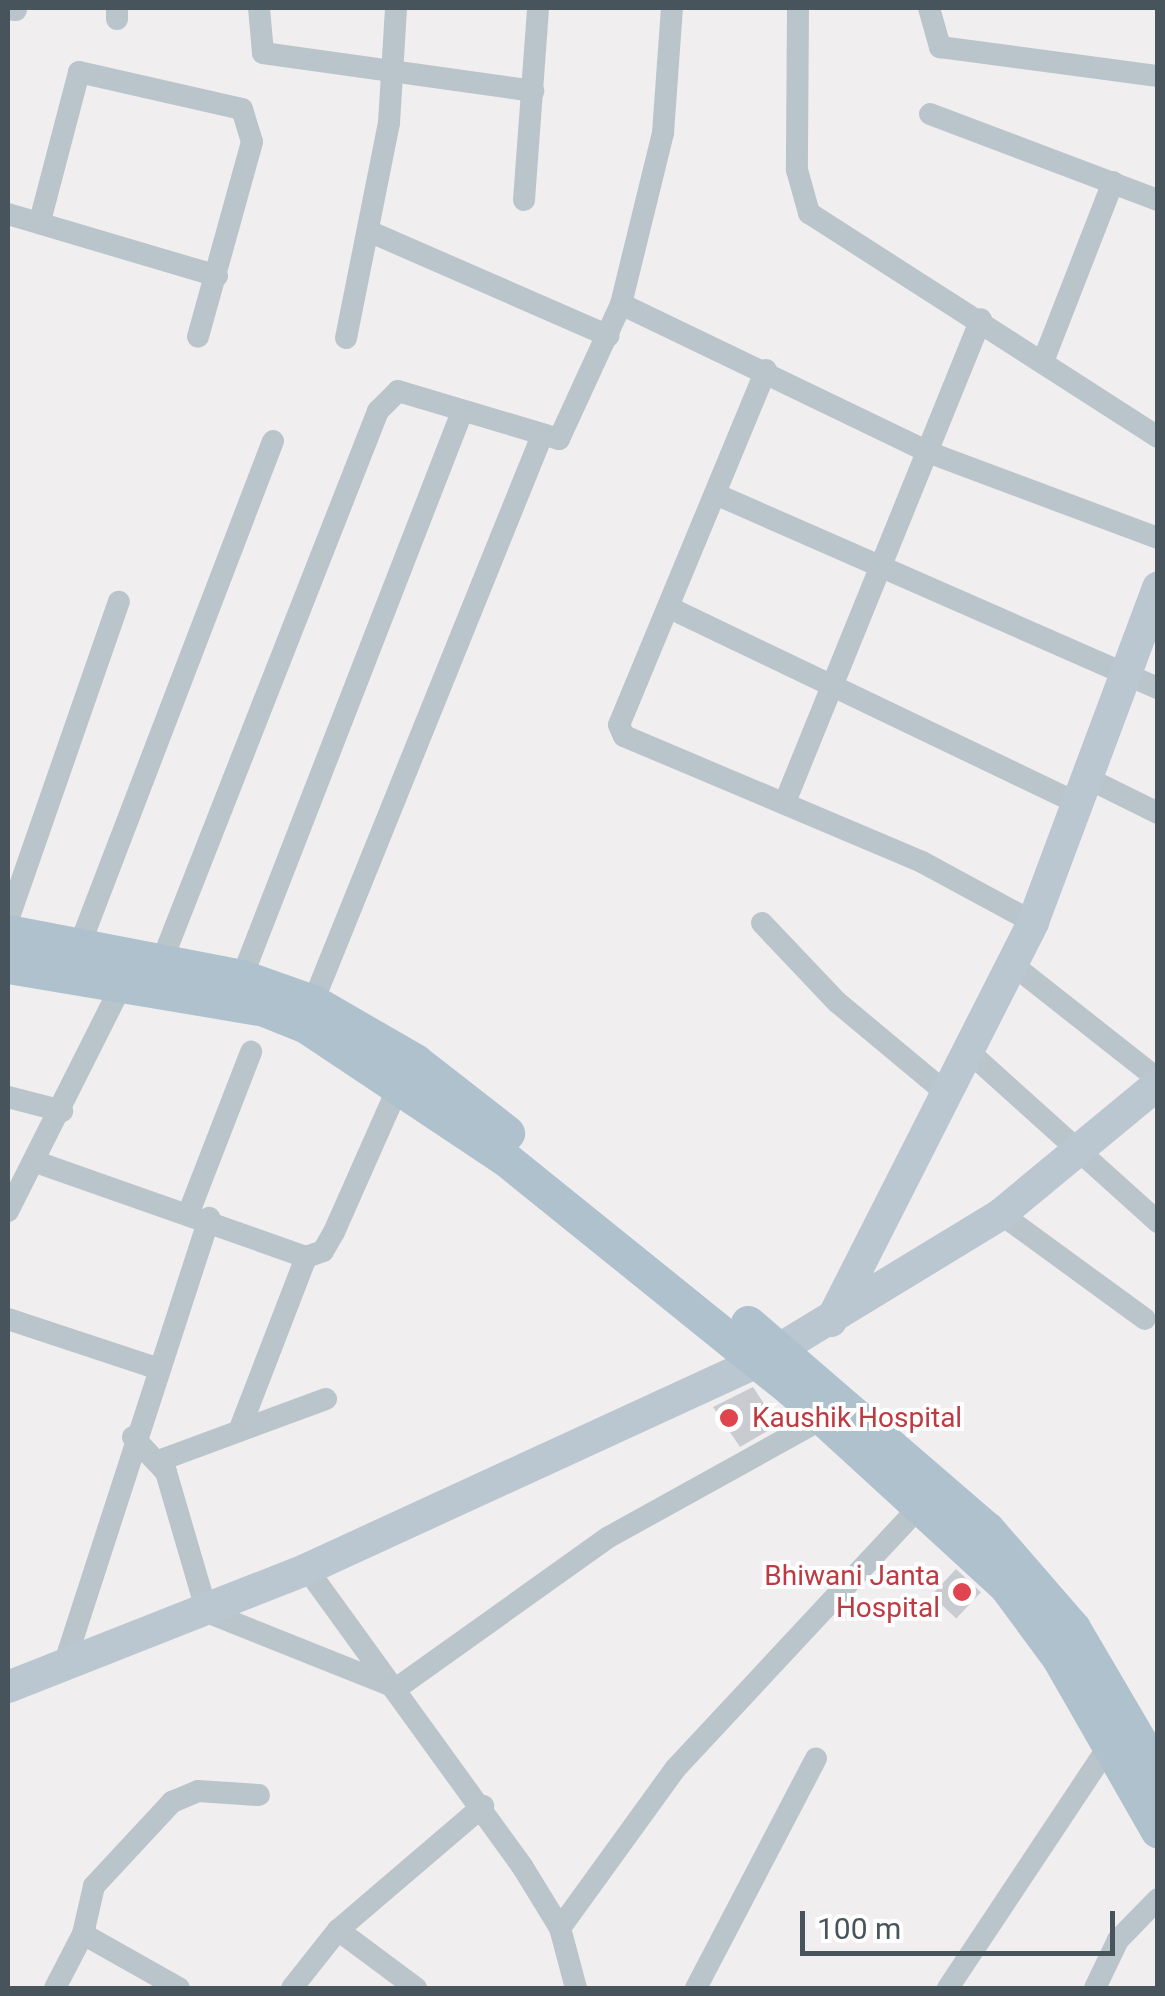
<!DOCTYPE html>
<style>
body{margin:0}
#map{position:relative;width:1165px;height:1996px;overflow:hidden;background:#f1eeef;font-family:Roboto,sans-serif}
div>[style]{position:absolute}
.building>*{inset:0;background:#c8ccd1;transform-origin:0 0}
.street>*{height:22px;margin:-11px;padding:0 11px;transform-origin:11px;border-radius:11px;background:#bac5cb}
.secondary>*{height:32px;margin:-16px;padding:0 16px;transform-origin:16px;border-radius:16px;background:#bac7d0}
.primary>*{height:35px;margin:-17.5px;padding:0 17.5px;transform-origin:17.5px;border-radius:17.5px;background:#aec1cd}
.dots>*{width:28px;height:28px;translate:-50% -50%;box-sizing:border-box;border:5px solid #fff;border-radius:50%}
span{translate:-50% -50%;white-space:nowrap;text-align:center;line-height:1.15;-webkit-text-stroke:8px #fff;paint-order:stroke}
.health-label{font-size:28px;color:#be3a42}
.left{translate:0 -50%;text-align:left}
.right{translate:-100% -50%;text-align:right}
.frame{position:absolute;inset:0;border:10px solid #47545b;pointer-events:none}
.scale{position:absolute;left:800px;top:1911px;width:315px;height:45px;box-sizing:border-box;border:5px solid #47545b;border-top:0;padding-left:12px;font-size:30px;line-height:35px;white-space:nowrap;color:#47545b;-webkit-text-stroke:8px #fff;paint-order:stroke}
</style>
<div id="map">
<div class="building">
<i style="clip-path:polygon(753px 1387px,778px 1425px,740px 1447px,713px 1407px)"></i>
<i style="left:956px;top:1569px;width:34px;height:36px;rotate:43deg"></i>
</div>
<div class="street">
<i style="left:117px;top:8px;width:11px;rotate:90deg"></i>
<i style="left:259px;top:8px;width:45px;rotate:84.9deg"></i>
<i style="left:263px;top:53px;width:273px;rotate:8deg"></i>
<i style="left:798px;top:8px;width:162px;rotate:90.4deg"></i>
<i style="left:797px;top:170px;width:45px;rotate:74.4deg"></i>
<i style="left:809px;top:213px;width:415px;rotate:32.7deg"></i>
<i style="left:929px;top:8px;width:41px;rotate:74.2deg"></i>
<i style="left:940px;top:47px;width:220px;rotate:7.6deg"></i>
<i style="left:8px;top:9px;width:8px;rotate:7deg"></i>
<i style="left:930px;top:114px;width:244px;rotate:20.7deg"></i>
<i style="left:524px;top:200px;width:193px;rotate:-85.8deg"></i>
<i style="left:8px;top:214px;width:218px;rotate:16.5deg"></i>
<i style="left:40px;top:221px;width:154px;rotate:-75.3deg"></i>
<i style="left:79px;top:72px;width:167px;rotate:12.8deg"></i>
<i style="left:242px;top:109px;width:34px;rotate:73deg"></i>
<i style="left:252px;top:142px;width:202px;rotate:105.5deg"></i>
<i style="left:373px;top:233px;width:257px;rotate:23.6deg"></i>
<i style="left:621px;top:304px;width:176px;rotate:-76.2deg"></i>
<i style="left:663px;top:133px;width:125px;rotate:-85.9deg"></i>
<i style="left:346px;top:338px;width:219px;rotate:-78.7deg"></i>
<i style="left:389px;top:123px;width:115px;rotate:-86.5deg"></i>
<i style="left:1044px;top:359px;width:190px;rotate:-68.7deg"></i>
<i style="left:766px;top:370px;width:384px;rotate:112.5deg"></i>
<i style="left:619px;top:725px;width:12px;rotate:66deg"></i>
<i style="left:624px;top:736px;width:324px;rotate:22.9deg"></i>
<i style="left:922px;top:862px;width:126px;rotate:28.4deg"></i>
<i style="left:720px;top:496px;width:478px;rotate:23.7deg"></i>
<i style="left:672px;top:609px;width:447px;rotate:25.6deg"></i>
<i style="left:1085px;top:777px;width:81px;rotate:26.3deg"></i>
<i style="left:785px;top:802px;width:521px;rotate:-67.91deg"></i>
<i style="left:8px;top:920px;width:337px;rotate:-70.8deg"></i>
<i style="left:762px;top:923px;width:109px;rotate:46.5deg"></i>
<i style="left:837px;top:1002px;width:139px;rotate:39.8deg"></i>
<i style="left:79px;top:947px;width:542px;rotate:-69.02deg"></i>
<i style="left:163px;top:958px;width:588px;rotate:-68.54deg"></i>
<i style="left:378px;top:411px;width:28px;rotate:-45deg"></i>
<i style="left:398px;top:391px;width:168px;rotate:16.6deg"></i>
<i style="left:559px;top:439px;width:149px;rotate:-65.3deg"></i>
<i style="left:621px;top:304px;width:346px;rotate:25.7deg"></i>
<i style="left:933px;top:454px;width:240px;rotate:20.5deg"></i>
<i style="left:1013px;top:965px;width:184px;rotate:38.2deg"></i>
<i style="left:242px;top:977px;width:606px;rotate:-68.73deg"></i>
<i style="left:313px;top:1002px;width:608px;rotate:-67.99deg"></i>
<i style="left:968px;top:1051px;width:256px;rotate:42deg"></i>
<i style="left:8px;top:1097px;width:56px;rotate:14.5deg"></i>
<i style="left:39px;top:1163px;width:283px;rotate:19.4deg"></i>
<i style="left:306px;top:1257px;width:18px;rotate:-19deg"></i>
<i style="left:323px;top:1251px;width:22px;rotate:-60deg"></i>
<i style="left:334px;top:1232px;width:161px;rotate:-66.1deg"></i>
<i style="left:8px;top:1211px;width:265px;rotate:-63.3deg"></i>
<i style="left:189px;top:1212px;width:172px;rotate:-68.8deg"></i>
<i style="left:1001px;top:1214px;width:178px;rotate:36.1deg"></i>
<i style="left:8px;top:1319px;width:156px;rotate:18.3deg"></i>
<i style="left:239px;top:1431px;width:186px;rotate:-68.9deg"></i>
<i style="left:133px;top:1437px;width:48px;rotate:46.7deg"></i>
<i style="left:166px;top:1472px;width:146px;rotate:73.7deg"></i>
<i style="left:207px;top:1612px;width:205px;rotate:21.8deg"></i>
<i style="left:397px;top:1688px;width:260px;rotate:-35.5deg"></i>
<i style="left:609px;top:1537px;width:241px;rotate:-29deg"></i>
<i style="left:161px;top:1460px;width:176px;rotate:-20.3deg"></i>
<i style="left:307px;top:1569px;width:367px;rotate:54.1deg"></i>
<i style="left:522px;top:1866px;width:73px;rotate:58.5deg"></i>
<i style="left:560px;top:1928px;width:62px;rotate:75.1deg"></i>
<i style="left:65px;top:1662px;width:467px;rotate:-72deg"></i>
<i style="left:560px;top:1928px;width:196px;rotate:-54.1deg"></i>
<i style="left:675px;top:1769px;width:361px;rotate:-47deg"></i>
<i style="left:83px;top:1934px;width:49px;rotate:-77.1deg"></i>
<i style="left:94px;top:1886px;width:115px;rotate:-47.1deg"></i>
<i style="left:172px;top:1802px;width:28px;rotate:-23deg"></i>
<i style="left:198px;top:1791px;width:61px;rotate:3.8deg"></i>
<i style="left:55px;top:1988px;width:61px;rotate:-62.6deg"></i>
<i style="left:83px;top:1934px;width:110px;rotate:29.4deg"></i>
<i style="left:292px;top:1988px;width:74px;rotate:-51.6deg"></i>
<i style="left:416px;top:1988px;width:97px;rotate:-143.4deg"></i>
<i style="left:338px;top:1930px;width:191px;rotate:-40.5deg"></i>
<i style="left:696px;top:1988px;width:259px;rotate:-62.4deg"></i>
<i style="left:948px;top:1988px;width:294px;rotate:-56.4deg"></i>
<i style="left:1095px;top:1988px;width:53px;rotate:-64.4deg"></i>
<i style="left:1118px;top:1940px;width:57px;rotate:-45.7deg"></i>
</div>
<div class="secondary">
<i style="left:831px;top:1321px;width:447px;rotate:-63.1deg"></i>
<i style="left:1033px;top:922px;width:357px;rotate:-69.5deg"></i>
<i style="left:8px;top:1687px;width:321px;rotate:-21.5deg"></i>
<i style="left:307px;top:1569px;width:496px;rotate:-24.7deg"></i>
<i style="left:758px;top:1362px;width:285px;rotate:-31.3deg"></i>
<i style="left:1001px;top:1214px;width:204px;rotate:-39.6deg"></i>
</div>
<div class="primary">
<i style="left:8px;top:932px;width:238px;rotate:10.9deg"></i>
<i style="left:242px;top:977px;width:75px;rotate:19.4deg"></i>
<i style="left:313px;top:1002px;width:118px;rotate:30deg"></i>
<i style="left:415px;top:1061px;width:117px;rotate:38deg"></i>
<i style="left:8px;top:966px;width:260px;rotate:9.5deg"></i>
<i style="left:264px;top:1009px;width:45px;rotate:22deg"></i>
<i style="left:306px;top:1026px;width:242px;rotate:33.7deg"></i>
<i style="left:507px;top:1160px;width:365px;rotate:38.9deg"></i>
<i style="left:791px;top:1389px;width:292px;rotate:42.5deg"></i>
<i style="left:1006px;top:1586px;width:89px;rotate:53.6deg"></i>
<i style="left:1059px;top:1658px;width:199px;rotate:60.2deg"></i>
<i style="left:748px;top:1323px;width:316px;rotate:40.8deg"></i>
<i style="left:987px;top:1529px;width:131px;rotate:49deg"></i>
<i style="left:1073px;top:1628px;width:168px;rotate:59.6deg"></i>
</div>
<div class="dots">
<i style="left:729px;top:1418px;background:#e0444e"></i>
<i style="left:962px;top:1592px;background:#e0444e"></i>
</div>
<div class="health-label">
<span class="left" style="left:752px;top:1418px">Kaushik Hospital</span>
<span class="right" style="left:940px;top:1592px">Bhiwani Janta<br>Hospital</span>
</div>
<div class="frame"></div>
<div class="scale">100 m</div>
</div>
